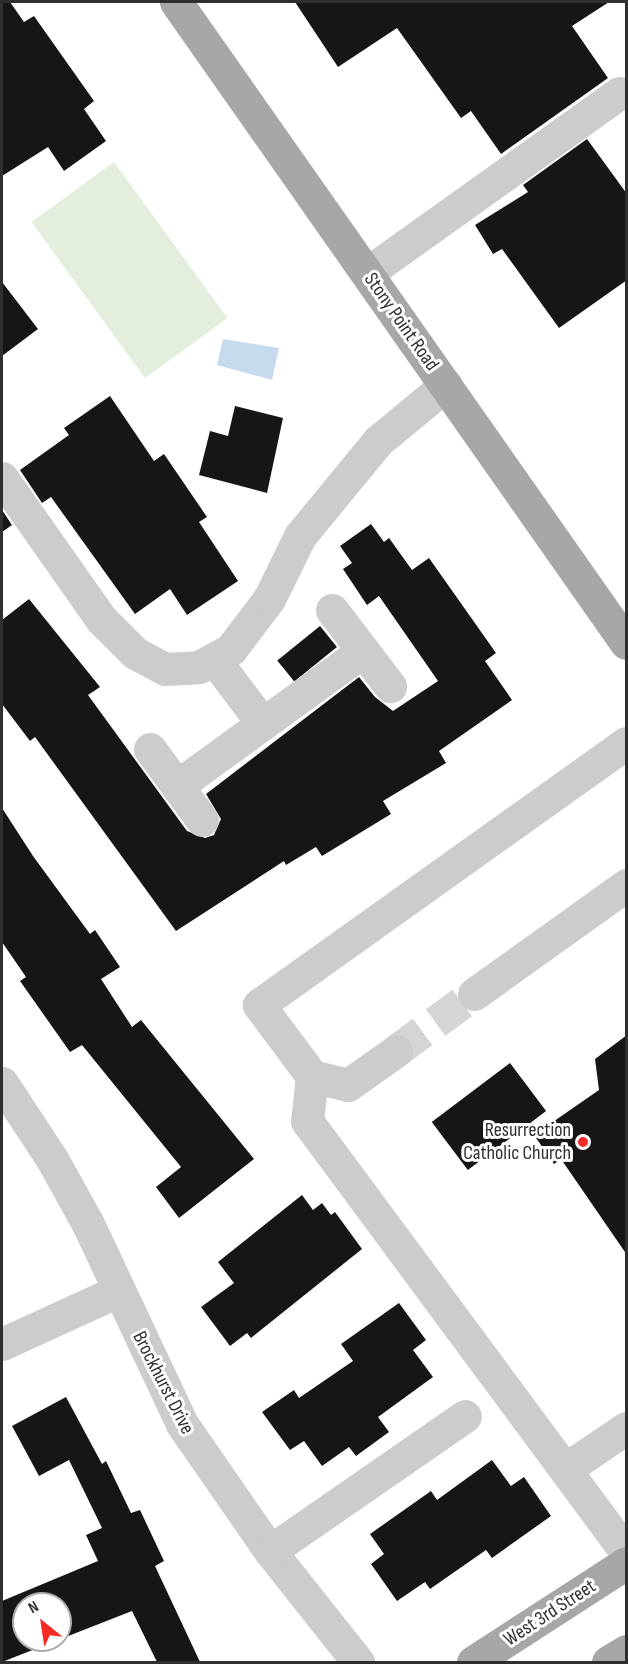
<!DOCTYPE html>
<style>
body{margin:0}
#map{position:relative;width:628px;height:1664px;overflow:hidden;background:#fff;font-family:"Sofia Sans Condensed",sans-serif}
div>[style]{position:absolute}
.green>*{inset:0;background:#e4eedc;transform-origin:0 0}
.water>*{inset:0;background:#c7dbef}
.building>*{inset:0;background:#161616;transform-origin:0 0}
.minor-tunnel>*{height:33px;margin-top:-16.5px;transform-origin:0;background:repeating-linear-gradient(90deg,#d5d5d5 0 33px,transparent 0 49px)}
.minor>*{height:33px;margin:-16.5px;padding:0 16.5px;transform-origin:16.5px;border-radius:16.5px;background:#ccc}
.major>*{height:33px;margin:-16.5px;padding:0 16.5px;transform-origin:16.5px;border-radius:16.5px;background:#a7a7a7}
.dots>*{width:16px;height:16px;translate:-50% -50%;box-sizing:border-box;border:3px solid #fff;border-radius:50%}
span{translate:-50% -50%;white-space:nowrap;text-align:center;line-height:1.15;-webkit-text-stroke:6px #fff;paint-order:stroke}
.street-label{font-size:20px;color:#2f2f2f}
.poi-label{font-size:20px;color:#2f2f2f}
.right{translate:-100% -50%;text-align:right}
.frame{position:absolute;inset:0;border:3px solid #2f2f2f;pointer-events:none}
.north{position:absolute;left:12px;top:1592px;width:60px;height:60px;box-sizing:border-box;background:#fff;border:2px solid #acacac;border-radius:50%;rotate:330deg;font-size:16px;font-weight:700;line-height:24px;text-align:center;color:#2f2f2f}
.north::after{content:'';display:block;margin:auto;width:21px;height:27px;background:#f42a24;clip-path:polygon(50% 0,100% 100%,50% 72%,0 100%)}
</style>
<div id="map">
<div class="green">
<i style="left:114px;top:162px;width:193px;height:102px;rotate:54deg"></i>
</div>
<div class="water">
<i style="clip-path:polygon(223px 339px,279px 348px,272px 380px,217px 365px)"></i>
</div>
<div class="building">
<i style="clip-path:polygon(2px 2px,10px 2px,24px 22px,34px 16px,94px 101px,84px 109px,106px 141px,64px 171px,48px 147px,2px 176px)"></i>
<i style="clip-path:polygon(295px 2px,609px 2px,572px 26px,608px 78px,501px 154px,471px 111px,461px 118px,397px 28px,338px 67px)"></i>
<i style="clip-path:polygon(587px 139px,627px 194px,627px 280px,559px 328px,502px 249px,493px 254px,475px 225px,528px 192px,523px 185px)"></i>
<i style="clip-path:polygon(2px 282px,38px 329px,2px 356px)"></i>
<i style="clip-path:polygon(110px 396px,154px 461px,164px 454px,207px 517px,199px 522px,238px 581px,187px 615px,170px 589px,135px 614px,51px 497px,42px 503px,20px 470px,69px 435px,64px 428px)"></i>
<i style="clip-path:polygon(235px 406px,283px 418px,267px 493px,199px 475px,210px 431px,228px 436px)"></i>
<i style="clip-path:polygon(2px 510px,12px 525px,2px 532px)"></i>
<i style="clip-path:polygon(371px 524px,384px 542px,389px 538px,412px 570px,429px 558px,496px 653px,485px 661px,512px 700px,439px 751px,446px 763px,383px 801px,391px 814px,322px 856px,316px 847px,286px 865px,284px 861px,176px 931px,35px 737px,30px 741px,2px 704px,2px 620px,29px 599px,100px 687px,88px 695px,187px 831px,205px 838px,214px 835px,221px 819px,206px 794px,359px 677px,375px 697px,393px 711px,438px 681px,379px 596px,367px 605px,343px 569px,352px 563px,340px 546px)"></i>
<i style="left:320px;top:626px;width:27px;height:55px;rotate:51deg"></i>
<i style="clip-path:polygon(2px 808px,33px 856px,90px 934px,95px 930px,120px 967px,101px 979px,132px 1027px,141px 1020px,254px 1159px,179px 1218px,156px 1187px,181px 1167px,82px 1045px,70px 1052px,20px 981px,26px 977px,2px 942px)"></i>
<i style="clip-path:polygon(627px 1035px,627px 1255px,561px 1159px,554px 1164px,534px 1135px,599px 1090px,595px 1059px)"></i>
<i style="left:510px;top:1063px;width:60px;height:98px;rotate:53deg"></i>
<i style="clip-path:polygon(302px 1195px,313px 1210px,322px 1203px,331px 1215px,335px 1212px,362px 1249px,251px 1338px,247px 1333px,230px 1346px,201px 1307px,234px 1283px,218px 1262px)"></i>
<i style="clip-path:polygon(399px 1303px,426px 1340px,413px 1350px,433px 1377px,378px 1417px,389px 1432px,356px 1456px,349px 1447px,322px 1466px,304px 1441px,290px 1450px,262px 1412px,294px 1390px,299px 1398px,353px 1361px,341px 1344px)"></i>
<i style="clip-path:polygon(evenodd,66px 1397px,102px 1464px,106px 1461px,131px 1513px,140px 1510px,164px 1561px,155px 1566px,200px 1662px,157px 1662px,132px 1611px,2px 1662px,2px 1601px,98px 1561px,86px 1535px,102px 1528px,69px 1460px,39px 1476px,12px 1426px,66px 1397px,24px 1604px,60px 1604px,60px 1640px,24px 1640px,24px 1604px)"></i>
<i style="clip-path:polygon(492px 1460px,511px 1486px,524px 1477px,551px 1516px,492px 1558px,486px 1550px,430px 1589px,425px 1582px,397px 1601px,371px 1564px,384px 1554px,370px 1534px,431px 1491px,437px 1500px)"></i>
</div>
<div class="minor-tunnel">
<i style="left:396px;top:1051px;width:97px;rotate:-36.2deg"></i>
</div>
<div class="minor">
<i style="left:367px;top:273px;width:310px;rotate:-35.5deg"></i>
<i style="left:2px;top:478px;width:172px;rotate:54.9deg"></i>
<i style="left:101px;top:619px;width:48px;rotate:45deg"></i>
<i style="left:135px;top:653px;width:34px;rotate:28deg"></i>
<i style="left:165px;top:669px;width:34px;rotate:-3deg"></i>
<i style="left:199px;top:667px;width:37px;rotate:-29deg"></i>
<i style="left:231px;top:649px;width:63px;rotate:-52.8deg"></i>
<i style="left:269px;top:599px;width:70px;rotate:-63.8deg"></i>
<i style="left:300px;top:536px;width:123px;rotate:-50.6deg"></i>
<i style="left:378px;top:441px;width:88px;rotate:-39.5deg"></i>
<i style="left:332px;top:610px;width:96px;rotate:52.7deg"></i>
<i style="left:214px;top:659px;width:81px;rotate:53deg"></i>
<i style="left:626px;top:743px;width:451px;rotate:144.5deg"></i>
<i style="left:259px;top:1005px;width:89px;rotate:53.3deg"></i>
<i style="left:312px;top:1076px;width:45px;rotate:96.3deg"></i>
<i style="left:307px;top:1121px;width:536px;rotate:53.49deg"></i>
<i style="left:150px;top:749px;width:88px;rotate:53.8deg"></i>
<i style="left:177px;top:786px;width:230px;rotate:-36deg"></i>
<i style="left:474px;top:994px;width:187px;rotate:-35.6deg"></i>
<i style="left:312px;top:1076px;width:37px;rotate:14deg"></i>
<i style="left:348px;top:1085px;width:59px;rotate:-35.3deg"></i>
<i style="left:2px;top:1083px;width:91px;rotate:56.7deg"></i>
<i style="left:52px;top:1159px;width:74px;rotate:61deg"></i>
<i style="left:88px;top:1224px;width:221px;rotate:64.8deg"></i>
<i style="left:182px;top:1424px;width:155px;rotate:55.3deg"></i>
<i style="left:270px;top:1551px;width:142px;rotate:51.6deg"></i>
<i style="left:2px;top:1344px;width:128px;rotate:-24.6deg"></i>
<i style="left:567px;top:1468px;width:71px;rotate:-34.1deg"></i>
<i style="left:270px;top:1551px;width:237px;rotate:-34.7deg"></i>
</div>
<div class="major">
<i style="left:176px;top:2px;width:783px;rotate:54.93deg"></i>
<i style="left:473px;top:1662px;width:182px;rotate:-32.9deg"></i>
<i style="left:608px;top:1662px;width:21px;rotate:-31deg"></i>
</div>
<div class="dots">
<i style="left:583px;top:1142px;background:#f42a24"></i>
</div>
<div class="street-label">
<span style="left:401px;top:322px;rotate:55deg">Stony Point Road</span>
<span style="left:163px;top:1383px;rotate:63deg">Brockhurst Drive</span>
<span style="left:550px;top:1613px;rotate:-33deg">West 3rd Street</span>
</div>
<div class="poi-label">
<span class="right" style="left:571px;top:1142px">Resurrection<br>Catholic Church</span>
</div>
<div class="frame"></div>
<div class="north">N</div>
</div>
